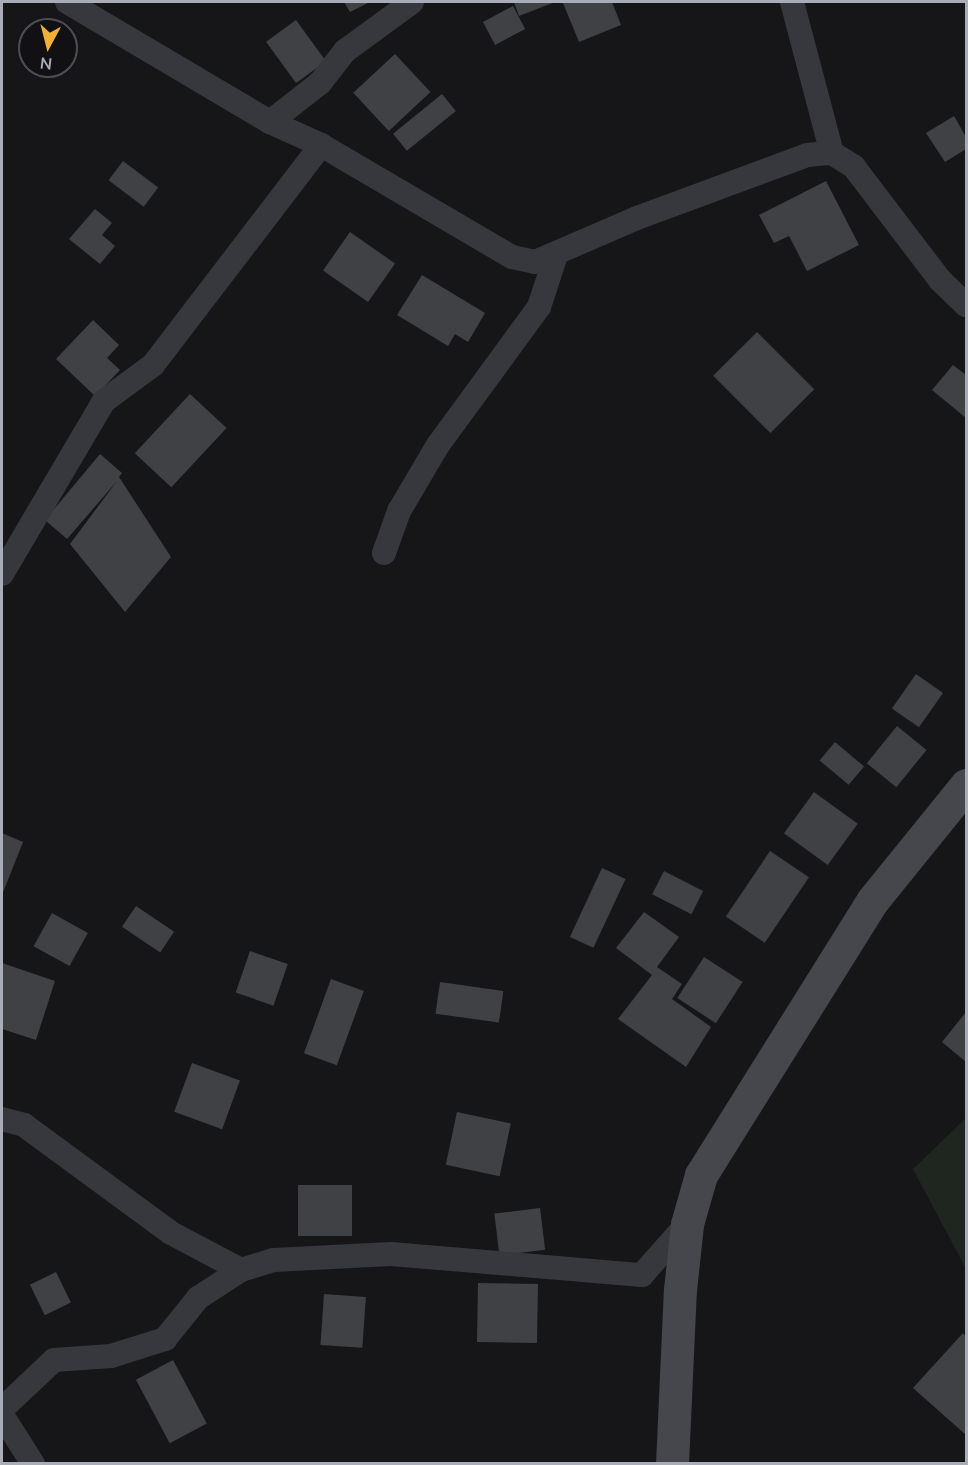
<!DOCTYPE html>
<style>
body{margin:0}
#map{position:relative;width:968px;height:1465px;overflow:hidden;background:#161618;font-family:Mulish,sans-serif}
div>[style]{position:absolute}
.green>*{inset:0;background:#1e261f}
.building>*{inset:0;background:#404145;transform-origin:0 0}
.street>*{height:24px;margin:-12px;padding:0 12px;transform-origin:12px;border-radius:12px;background:#37383d}
.secondary>*{height:33px;margin:-16.5px;padding:0 16.5px;transform-origin:16.5px;border-radius:16.5px;background:#45474d}
span{translate:-50% -50%;white-space:nowrap;text-align:center;line-height:1.15;-webkit-text-stroke:5px #111113;paint-order:stroke}
.frame{position:absolute;inset:0;border:3px solid #a8adb8;pointer-events:none}
.north{position:absolute;left:18px;top:18px;width:60px;height:60px;box-sizing:border-box;background:#111113;border:2px solid #4d4f55;border-radius:50%;rotate:187deg;font-size:16px;font-weight:700;line-height:24px;text-align:center;color:#a8adb8}
.north::after{content:'';display:block;margin:auto;width:21px;height:27px;background:#f2b134;clip-path:polygon(50% 0,100% 100%,50% 72%,0 100%)}
</style>
<div id="map">
<div class="green">
<i style="clip-path:polygon(966px 1118px,966px 1269px,913px 1169px)"></i>
</div>
<div class="building">
<i style="clip-path:polygon(344px 2px,370px 2px,350px 12px)"></i>
<i style="clip-path:polygon(514px 2px,555px 2px,519px 16px)"></i>
<i style="clip-path:polygon(612px 2px,621px 25px,579px 42px,563px 3px)"></i>
<i style="left:513px;top:6px;width:26px;height:34px;rotate:62deg"></i>
<i style="left:296px;top:20px;width:51px;height:37px;rotate:54deg"></i>
<i style="left:395px;top:54px;width:52px;height:57px;rotate:47deg"></i>
<i style="left:442px;top:94px;width:22px;height:63px;rotate:51deg"></i>
<i style="clip-path:polygon(954px 116px,966px 137px,966px 149px,945px 162px,926px 133px)"></i>
<i style="left:123px;top:161px;width:44px;height:24px;rotate:37deg"></i>
<i style="clip-path:polygon(826px 181px,859px 245px,807px 271px,789px 236px,774px 243px,759px 215px)"></i>
<i style="clip-path:polygon(95px 209px,112px 223px,102px 235px,115px 246px,100px 264px,69px 239px)"></i>
<i style="left:350px;top:232px;width:55px;height:47px;rotate:35deg"></i>
<i style="clip-path:polygon(422px 275px,485px 313px,468px 342px,455px 334px,448px 346px,397px 315px)"></i>
<i style="clip-path:polygon(93px 320px,119px 345px,107px 358px,120px 370px,95px 396px,56px 359px)"></i>
<i style="left:757px;top:332px;width:81px;height:62px;rotate:45deg"></i>
<i style="clip-path:polygon(953px 365px,966px 375px,966px 418px,932px 390px)"></i>
<i style="left:190px;top:394px;width:50px;height:81px;rotate:43deg"></i>
<i style="clip-path:polygon(100px 454px,122px 473px,119px 477px,171px 557px,125px 612px,70px 544px,117px 481px,67px 539px,45px 520px)"></i>
<i style="left:916px;top:674px;width:33px;height:42px;rotate:35deg"></i>
<i style="left:897px;top:726px;width:38px;height:48px;rotate:39deg"></i>
<i style="left:835px;top:742px;width:38px;height:24px;rotate:40deg"></i>
<i style="left:814px;top:792px;width:54px;height:51px;rotate:36deg"></i>
<i style="clip-path:polygon(2px 833px,23px 842px,2px 895px)"></i>
<i style="left:770px;top:851px;width:47px;height:79px;rotate:34deg"></i>
<i style="left:602px;top:868px;width:26px;height:76px;rotate:25deg"></i>
<i style="left:664px;top:871px;width:44px;height:26px;rotate:27deg"></i>
<i style="left:136px;top:906px;width:46px;height:25px;rotate:34deg"></i>
<i style="clip-path:polygon(644px 912px,679px 937px,657px 967px,682px 984px,672px 999px,711px 1027px,686px 1067px,618px 1019px,652px 975px,616px 948px)"></i>
<i style="left:52px;top:913px;width:41px;height:38px;rotate:29deg"></i>
<i style="left:250px;top:951px;width:40px;height:44px;rotate:19deg"></i>
<i style="left:704px;top:957px;width:46px;height:49px;rotate:33deg"></i>
<i style="clip-path:polygon(2px 963px,55px 981px,36px 1040px,2px 1029px)"></i>
<i style="left:331px;top:979px;width:35px;height:79px;rotate:20deg"></i>
<i style="left:440px;top:982px;width:64px;height:32px;rotate:8deg"></i>
<i style="clip-path:polygon(966px 1012px,966px 1062px,942px 1042px)"></i>
<i style="left:192px;top:1063px;width:51px;height:52px;rotate:20deg"></i>
<i style="left:457px;top:1112px;width:55px;height:54px;rotate:12deg"></i>
<i style="left:298px;top:1185px;width:54px;height:51px"></i>
<i style="left:540px;top:1208px;width:42px;height:46px;rotate:83deg"></i>
<i style="left:56px;top:1272px;width:34px;height:29px;rotate:64deg"></i>
<i style="left:478px;top:1283px;width:60px;height:59px;rotate:1deg"></i>
<i style="left:324px;top:1294px;width:42px;height:51px;rotate:4deg"></i>
<i style="clip-path:polygon(963px 1333px,966px 1337px,966px 1435px,913px 1388px)"></i>
<i style="left:173px;top:1360px;width:72px;height:42px;rotate:62deg"></i>
</div>
<div class="street">
<i style="left:67px;top:2px;width:236px;rotate:30.6deg"></i>
<i style="left:270px;top:122px;width:56px;rotate:24.3deg"></i>
<i style="left:792px;top:2px;width:156px;rotate:75.2deg"></i>
<i style="left:270px;top:122px;width:63px;rotate:-38deg"></i>
<i style="left:320px;top:83px;width:41px;rotate:-52deg"></i>
<i style="left:345px;top:51px;width:83px;rotate:-36.2deg"></i>
<i style="left:384px;top:553px;width:45px;rotate:-70.3deg"></i>
<i style="left:399px;top:511px;width:77px;rotate:-59.4deg"></i>
<i style="left:438px;top:445px;width:171px;rotate:-53.8deg"></i>
<i style="left:539px;top:307px;width:55px;rotate:-71.9deg"></i>
<i style="left:2px;top:574px;width:201px;rotate:-59.5deg"></i>
<i style="left:104px;top:401px;width:61px;rotate:-36.3deg"></i>
<i style="left:153px;top:365px;width:277px;rotate:-52.6deg"></i>
<i style="left:321px;top:145px;width:221px;rotate:30.4deg"></i>
<i style="left:512px;top:257px;width:24px;rotate:12deg"></i>
<i style="left:535px;top:262px;width:111px;rotate:-23.3deg"></i>
<i style="left:637px;top:218px;width:181px;rotate:-20.3deg"></i>
<i style="left:807px;top:155px;width:25px;rotate:-5deg"></i>
<i style="left:832px;top:153px;width:26px;rotate:32deg"></i>
<i style="left:854px;top:167px;width:142px;rotate:52.7deg"></i>
<i style="left:940px;top:280px;width:36px;rotate:44deg"></i>
<i style="left:2px;top:1119px;width:23px;rotate:15deg"></i>
<i style="left:24px;top:1125px;width:182px;rotate:36.3deg"></i>
<i style="left:171px;top:1233px;width:79px;rotate:27.9deg"></i>
<i style="left:2px;top:1409px;width:71px;rotate:-43.3deg"></i>
<i style="left:54px;top:1360px;width:57px;rotate:-4deg"></i>
<i style="left:111px;top:1356px;width:57px;rotate:-17.5deg"></i>
<i style="left:165px;top:1339px;width:53px;rotate:-51.2deg"></i>
<i style="left:198px;top:1298px;width:51px;rotate:-33.1deg"></i>
<i style="left:241px;top:1270px;width:34px;rotate:-17deg"></i>
<i style="left:274px;top:1260px;width:117px;rotate:-2.9deg"></i>
<i style="left:391px;top:1254px;width:252px;rotate:4.8deg"></i>
<i style="left:642px;top:1275px;width:68px;rotate:-48.6deg"></i>
<i style="left:2px;top:1415px;width:58px;rotate:57.7deg"></i>
</div>
<div class="secondary">
<i style="left:672px;top:1464px;width:174px;rotate:-87.4deg"></i>
<i style="left:680px;top:1290px;width:66px;rotate:-83.9deg"></i>
<i style="left:687px;top:1224px;width:51px;rotate:-74.1deg"></i>
<i style="left:701px;top:1175px;width:324px;rotate:-58deg"></i>
<i style="left:873px;top:900px;width:148px;rotate:-51deg"></i>
</div>
<div class="frame"></div>
<div class="north">N</div>
</div>
